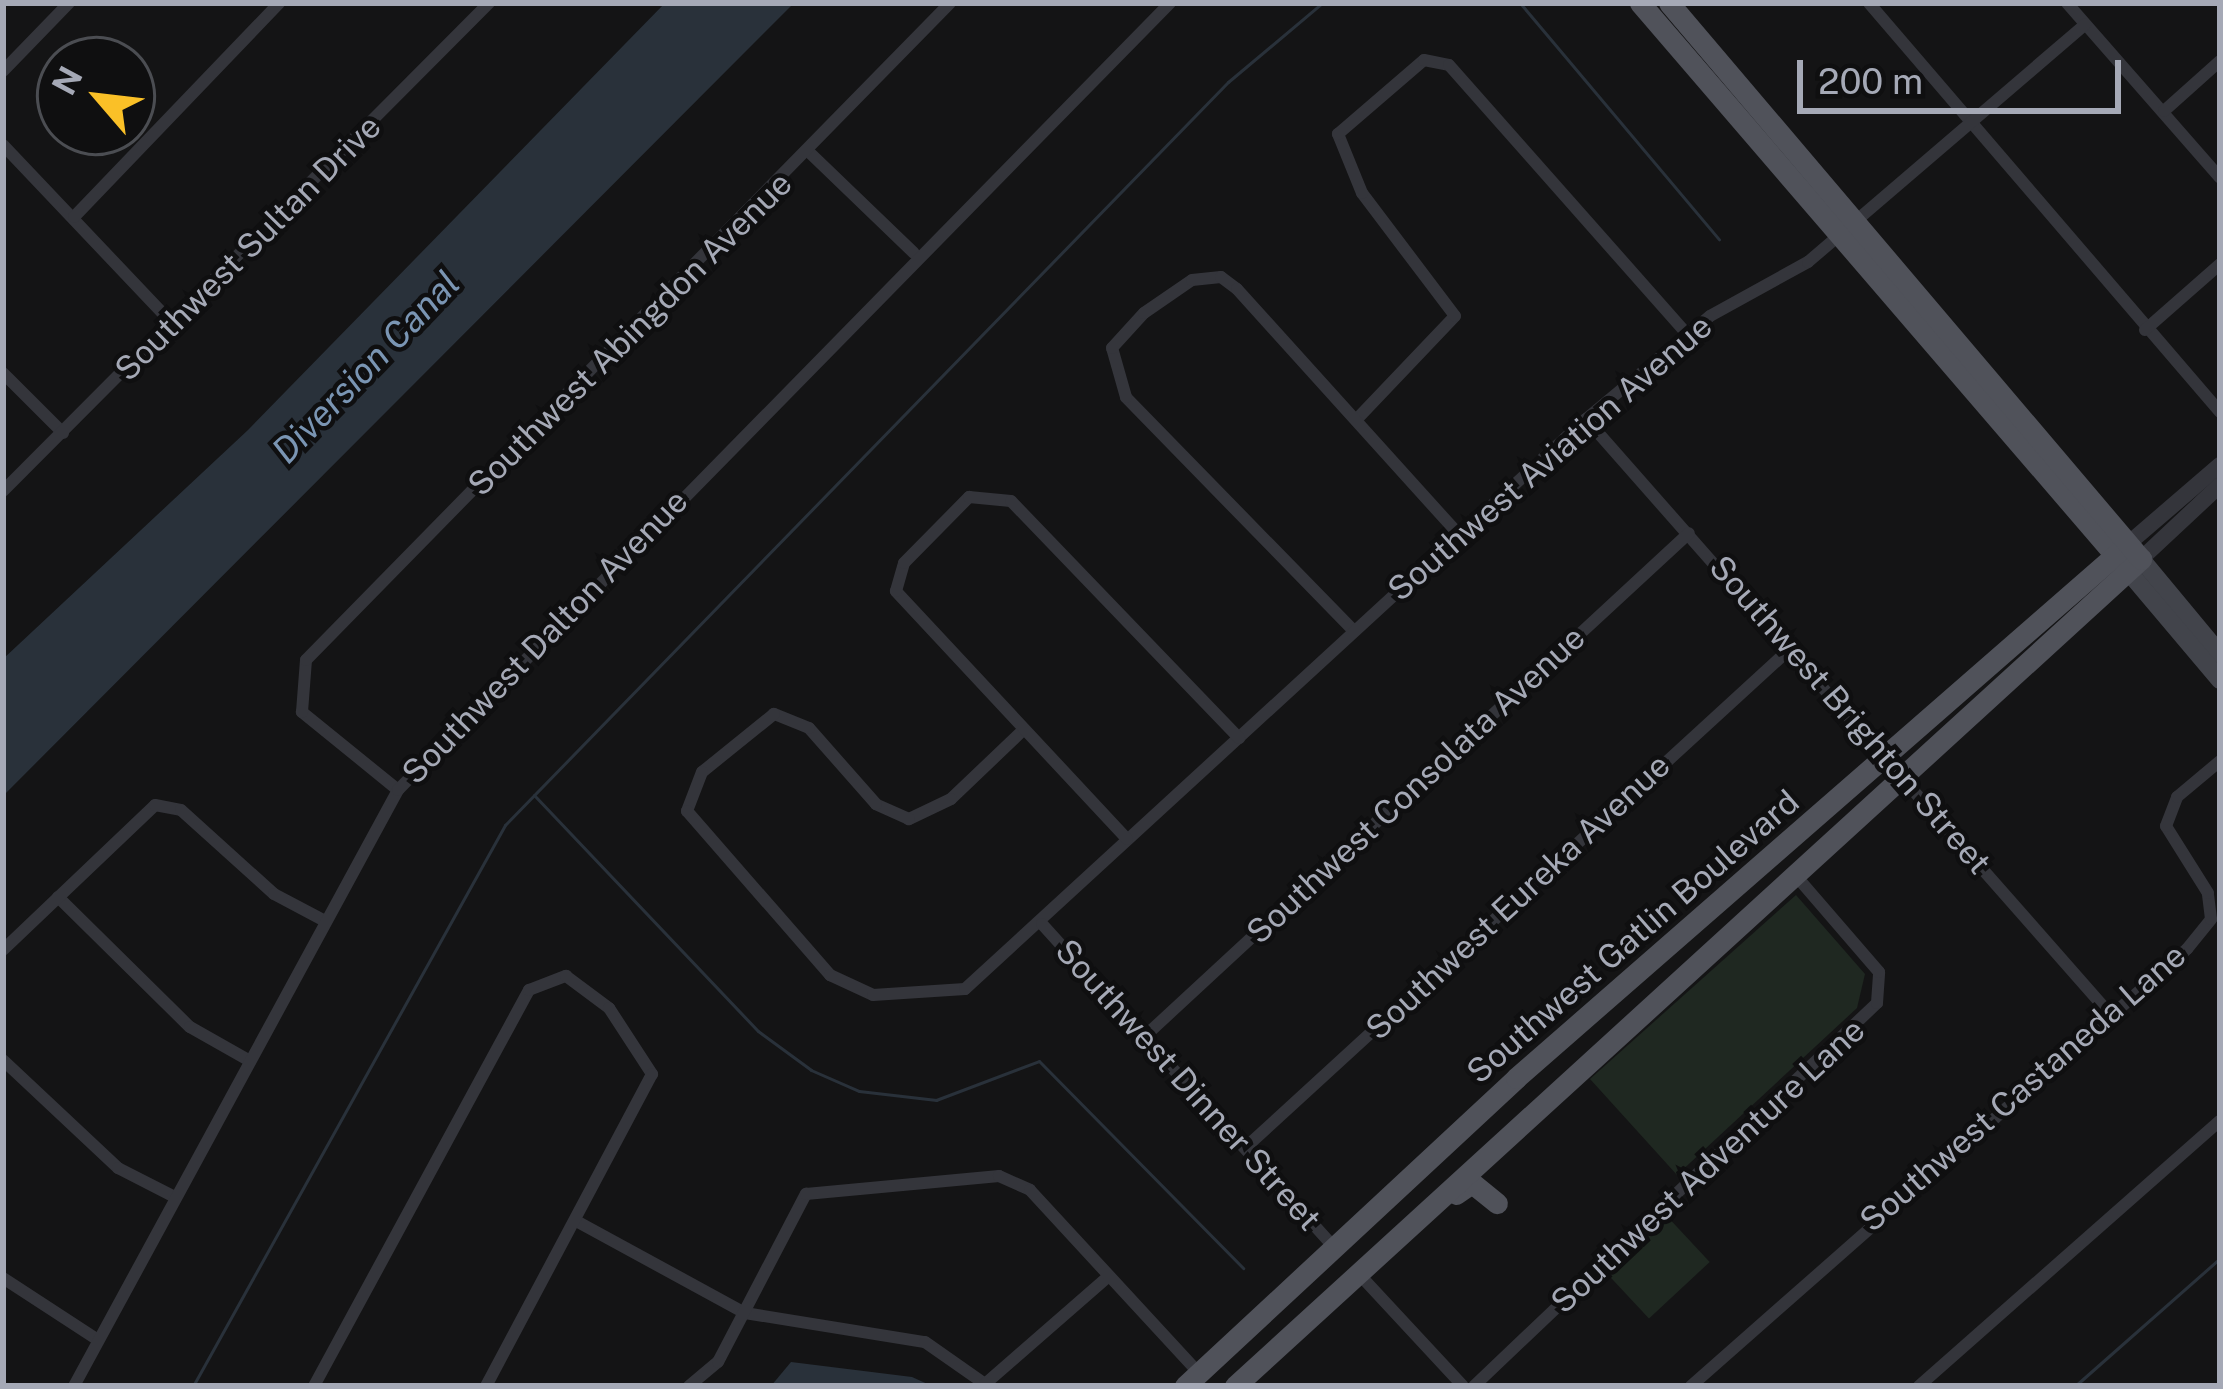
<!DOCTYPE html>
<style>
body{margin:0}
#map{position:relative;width:2223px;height:1389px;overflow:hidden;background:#141415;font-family:"Public Sans",sans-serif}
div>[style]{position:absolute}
.green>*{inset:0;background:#1f2821;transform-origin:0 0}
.water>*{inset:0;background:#29313a}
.stream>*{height:3px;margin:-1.5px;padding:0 1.5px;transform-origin:1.5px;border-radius:1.5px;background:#29313a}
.minor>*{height:12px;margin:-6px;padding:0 6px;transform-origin:6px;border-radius:6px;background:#34353b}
.tertiary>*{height:16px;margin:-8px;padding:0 8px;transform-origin:8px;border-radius:8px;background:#34353b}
.secondary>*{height:18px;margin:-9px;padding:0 9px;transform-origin:9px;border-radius:9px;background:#42444b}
.primary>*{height:21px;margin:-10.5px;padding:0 10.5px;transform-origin:10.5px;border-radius:10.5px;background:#50525a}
span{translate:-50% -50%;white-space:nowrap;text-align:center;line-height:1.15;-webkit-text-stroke:9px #0f0f10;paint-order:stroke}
.street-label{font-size:33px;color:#a5a9b6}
.water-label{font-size:36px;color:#7a95b3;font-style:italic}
.frame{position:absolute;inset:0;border:6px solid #a5a9b6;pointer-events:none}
.north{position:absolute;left:36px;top:36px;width:120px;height:120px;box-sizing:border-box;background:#0f0f10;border:3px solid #4b4d52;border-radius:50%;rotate:298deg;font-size:33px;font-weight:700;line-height:48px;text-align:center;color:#a5a9b6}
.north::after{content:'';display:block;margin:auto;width:42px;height:54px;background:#fac027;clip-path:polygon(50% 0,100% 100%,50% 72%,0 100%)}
.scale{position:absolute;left:1797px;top:60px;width:324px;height:54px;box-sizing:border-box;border:6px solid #a5a9b6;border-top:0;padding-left:15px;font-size:36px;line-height:42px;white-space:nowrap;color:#a5a9b6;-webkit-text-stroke:9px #0f0f10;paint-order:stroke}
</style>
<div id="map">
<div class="green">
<i style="clip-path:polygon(1796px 895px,1865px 974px,1857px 1008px,1677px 1175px,1590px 1079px)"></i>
<i style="left:1664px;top:1213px;width:67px;height:83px;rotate:47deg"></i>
</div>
<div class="water">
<i style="clip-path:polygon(665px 3px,794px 3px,3px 796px,3px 659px,248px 430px)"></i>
<i style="clip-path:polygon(791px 1362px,912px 1377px,932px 1386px,771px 1386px)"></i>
</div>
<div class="stream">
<i style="left:1520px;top:3px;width:309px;rotate:49.9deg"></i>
<i style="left:534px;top:795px;width:325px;rotate:46.5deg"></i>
<i style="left:758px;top:1031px;width:66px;rotate:36.3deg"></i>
<i style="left:811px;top:1070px;width:52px;rotate:23.6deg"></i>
<i style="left:859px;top:1091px;width:78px;rotate:6.7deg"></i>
<i style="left:936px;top:1100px;width:110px;rotate:-20.7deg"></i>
<i style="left:1039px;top:1061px;width:291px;rotate:45.4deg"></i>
<i style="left:1344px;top:1385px;width:1px;rotate:45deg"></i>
<i style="left:193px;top:1386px;width:642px;rotate:-60.92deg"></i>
<i style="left:505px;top:825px;width:1037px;rotate:-45.78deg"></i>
<i style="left:1228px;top:82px;width:123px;rotate:-40deg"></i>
<i style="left:2075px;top:1386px;width:193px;rotate:-41.4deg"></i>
</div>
<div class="minor">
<i style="left:1869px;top:3px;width:539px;rotate:49.36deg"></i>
<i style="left:2067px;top:3px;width:232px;rotate:48.8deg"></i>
<i style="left:3px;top:71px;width:95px;rotate:-45.9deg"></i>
<i style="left:2164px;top:111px;width:75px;rotate:-41.8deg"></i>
<i style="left:3px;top:145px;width:250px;rotate:46.5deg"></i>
<i style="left:810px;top:153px;width:144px;rotate:43.9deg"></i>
<i style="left:74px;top:217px;width:296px;rotate:-46.2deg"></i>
<i style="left:2145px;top:330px;width:100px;rotate:-41.3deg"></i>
<i style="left:3px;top:373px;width:85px;rotate:45deg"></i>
<i style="left:1357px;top:419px;width:142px;rotate:-46.4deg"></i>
<i style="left:1455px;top:316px;width:154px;rotate:-127.1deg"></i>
<i style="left:1362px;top:193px;width:64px;rotate:-112.1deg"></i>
<i style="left:1338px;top:134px;width:113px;rotate:-40.7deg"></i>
<i style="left:1424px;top:60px;width:25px;rotate:11deg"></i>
<i style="left:1449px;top:65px;width:359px;rotate:48.5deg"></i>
<i style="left:1586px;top:419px;width:793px;rotate:48.63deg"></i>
<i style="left:3px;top:491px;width:689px;rotate:-45.12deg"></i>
<i style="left:1353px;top:630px;width:325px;rotate:-134.3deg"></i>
<i style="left:1126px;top:397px;width:51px;rotate:-105.9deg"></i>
<i style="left:1112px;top:348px;width:47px;rotate:-47.6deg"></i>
<i style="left:1144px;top:313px;width:58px;rotate:-34.5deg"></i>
<i style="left:1192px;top:280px;width:29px;rotate:-6deg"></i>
<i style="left:1221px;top:277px;width:20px;rotate:37deg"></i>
<i style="left:1237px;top:289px;width:330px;rotate:47.9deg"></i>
<i style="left:1019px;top:734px;width:94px;rotate:136.3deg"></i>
<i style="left:951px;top:799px;width:47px;rotate:154.5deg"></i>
<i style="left:909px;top:819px;width:36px;rotate:-156deg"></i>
<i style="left:876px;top:804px;width:101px;rotate:-131.4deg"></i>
<i style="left:809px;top:728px;width:38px;rotate:-158deg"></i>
<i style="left:774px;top:714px;width:92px;rotate:141.1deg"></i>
<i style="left:702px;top:772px;width:42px;rotate:111deg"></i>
<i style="left:687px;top:811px;width:218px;rotate:48.9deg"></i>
<i style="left:830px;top:975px;width:47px;rotate:24.9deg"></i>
<i style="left:873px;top:995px;width:92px;rotate:-3.7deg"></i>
<i style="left:965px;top:989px;width:843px;rotate:-42.55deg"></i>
<i style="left:1586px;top:419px;width:161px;rotate:-39.7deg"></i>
<i style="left:1710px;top:316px;width:112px;rotate:-28.9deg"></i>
<i style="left:1808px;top:262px;width:365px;rotate:-40.6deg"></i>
<i style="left:398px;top:790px;width:124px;rotate:-140.9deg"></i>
<i style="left:302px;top:712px;width:52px;rotate:-85.6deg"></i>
<i style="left:306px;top:660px;width:920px;rotate:-45.57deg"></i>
<i style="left:1127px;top:839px;width:339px;rotate:-133deg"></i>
<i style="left:896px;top:591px;width:29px;rotate:-74deg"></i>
<i style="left:904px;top:563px;width:93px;rotate:-45.4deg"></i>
<i style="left:969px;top:497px;width:42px;rotate:5.4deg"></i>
<i style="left:1011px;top:501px;width:329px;rotate:46.1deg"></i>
<i style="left:58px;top:897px;width:185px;rotate:44.6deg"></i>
<i style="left:190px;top:1027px;width:69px;rotate:29.5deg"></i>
<i style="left:1042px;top:924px;width:435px;rotate:47.9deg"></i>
<i style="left:3px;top:950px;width:210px;rotate:-43.6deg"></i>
<i style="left:155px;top:805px;width:26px;rotate:11deg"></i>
<i style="left:181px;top:810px;width:125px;rotate:42.1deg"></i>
<i style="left:274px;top:894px;width:58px;rotate:27.9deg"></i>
<i style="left:1144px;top:1037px;width:742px;rotate:-42.76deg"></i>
<i style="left:3px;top:1060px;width:158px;rotate:43.2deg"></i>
<i style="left:118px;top:1168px;width:64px;rotate:27deg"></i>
<i style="left:1245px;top:1148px;width:742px;rotate:-42.49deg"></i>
<i style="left:578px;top:1222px;width:190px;rotate:28.6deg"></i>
<i style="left:745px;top:1313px;width:182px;rotate:9.2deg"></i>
<i style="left:925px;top:1342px;width:73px;rotate:35deg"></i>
<i style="left:985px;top:1384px;width:164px;rotate:-41.1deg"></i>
<i style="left:1358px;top:1273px;width:154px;rotate:47.1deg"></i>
<i style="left:3px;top:1278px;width:113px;rotate:33.1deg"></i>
<i style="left:74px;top:1386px;width:678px;rotate:-61.47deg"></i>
<i style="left:398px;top:790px;width:1102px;rotate:-45.55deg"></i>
<i style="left:314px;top:1386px;width:451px;rotate:-61.5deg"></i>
<i style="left:529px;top:990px;width:40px;rotate:-21deg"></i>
<i style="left:566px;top:976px;width:54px;rotate:36.7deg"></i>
<i style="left:609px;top:1008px;width:79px;rotate:56.9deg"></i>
<i style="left:652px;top:1074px;width:353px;rotate:118deg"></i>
<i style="left:689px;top:1386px;width:38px;rotate:-40deg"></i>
<i style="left:718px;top:1362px;width:190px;rotate:-62.4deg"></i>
<i style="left:806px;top:1194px;width:194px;rotate:-5.3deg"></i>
<i style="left:999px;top:1176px;width:34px;rotate:24deg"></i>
<i style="left:1030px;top:1190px;width:249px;rotate:47.3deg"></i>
<i style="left:1474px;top:1386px;width:556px;rotate:-43.54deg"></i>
<i style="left:1877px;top:1003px;width:31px;rotate:-86deg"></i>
<i style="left:1879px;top:972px;width:127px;rotate:-130.8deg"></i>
<i style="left:1691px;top:1386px;width:661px;rotate:-41.38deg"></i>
<i style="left:2187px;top:949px;width:38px;rotate:-51deg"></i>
<i style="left:2211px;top:919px;width:26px;rotate:-97deg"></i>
<i style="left:2208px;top:893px;width:79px;rotate:-122.1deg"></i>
<i style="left:2166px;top:826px;width:31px;rotate:-69deg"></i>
<i style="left:2177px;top:797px;width:56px;rotate:-39.9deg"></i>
<i style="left:1919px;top:1386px;width:401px;rotate:-41.4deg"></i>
</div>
<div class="tertiary">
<i style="left:2128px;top:544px;width:121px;rotate:-40.7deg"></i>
<i style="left:2141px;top:559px;width:108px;rotate:-43.1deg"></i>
</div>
<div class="secondary">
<i style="left:2141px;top:559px;width:124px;rotate:50.3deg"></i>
<i style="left:2122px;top:564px;width:152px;rotate:49.8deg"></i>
</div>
<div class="primary">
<i style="left:1640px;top:3px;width:728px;rotate:49.29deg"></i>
<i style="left:1456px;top:1194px;width:19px;rotate:-35deg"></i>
<i style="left:1472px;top:1183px;width:32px;rotate:39deg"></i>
<i style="left:1185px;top:1386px;width:452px;rotate:-42.9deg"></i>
<i style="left:1516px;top:1078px;width:812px;rotate:-41.11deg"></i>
<i style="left:1235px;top:1386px;width:1227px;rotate:-42.39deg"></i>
<i style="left:2141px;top:559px;width:729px;rotate:-130.33deg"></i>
</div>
<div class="street-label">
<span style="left:248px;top:248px;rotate:-45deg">Southwest Sultan Drive</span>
<span style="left:630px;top:334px;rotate:-45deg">Southwest Abingdon Avenue</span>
<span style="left:1550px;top:458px;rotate:-41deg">Southwest Aviation Avenue</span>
<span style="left:545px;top:637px;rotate:-46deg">Southwest Dalton Avenue</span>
<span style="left:1850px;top:715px;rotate:49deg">Southwest Brighton Street</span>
<span style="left:1416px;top:785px;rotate:-43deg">Southwest Consolata Avenue</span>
<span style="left:1518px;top:897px;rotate:-43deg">Southwest Eureka Avenue</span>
<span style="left:1633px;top:937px;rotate:-41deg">Southwest Gatlin Boulevard</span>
<span style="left:1188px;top:1085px;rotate:48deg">Southwest Dinner Street</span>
<span style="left:2023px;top:1088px;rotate:-41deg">Southwest Castaneda Lane</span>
<span style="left:1708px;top:1166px;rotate:-43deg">Southwest Adventure Lane</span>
</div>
<div class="water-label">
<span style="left:366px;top:367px;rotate:-46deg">Diversion Canal</span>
</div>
<div class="frame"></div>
<div class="north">N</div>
<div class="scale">200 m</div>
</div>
